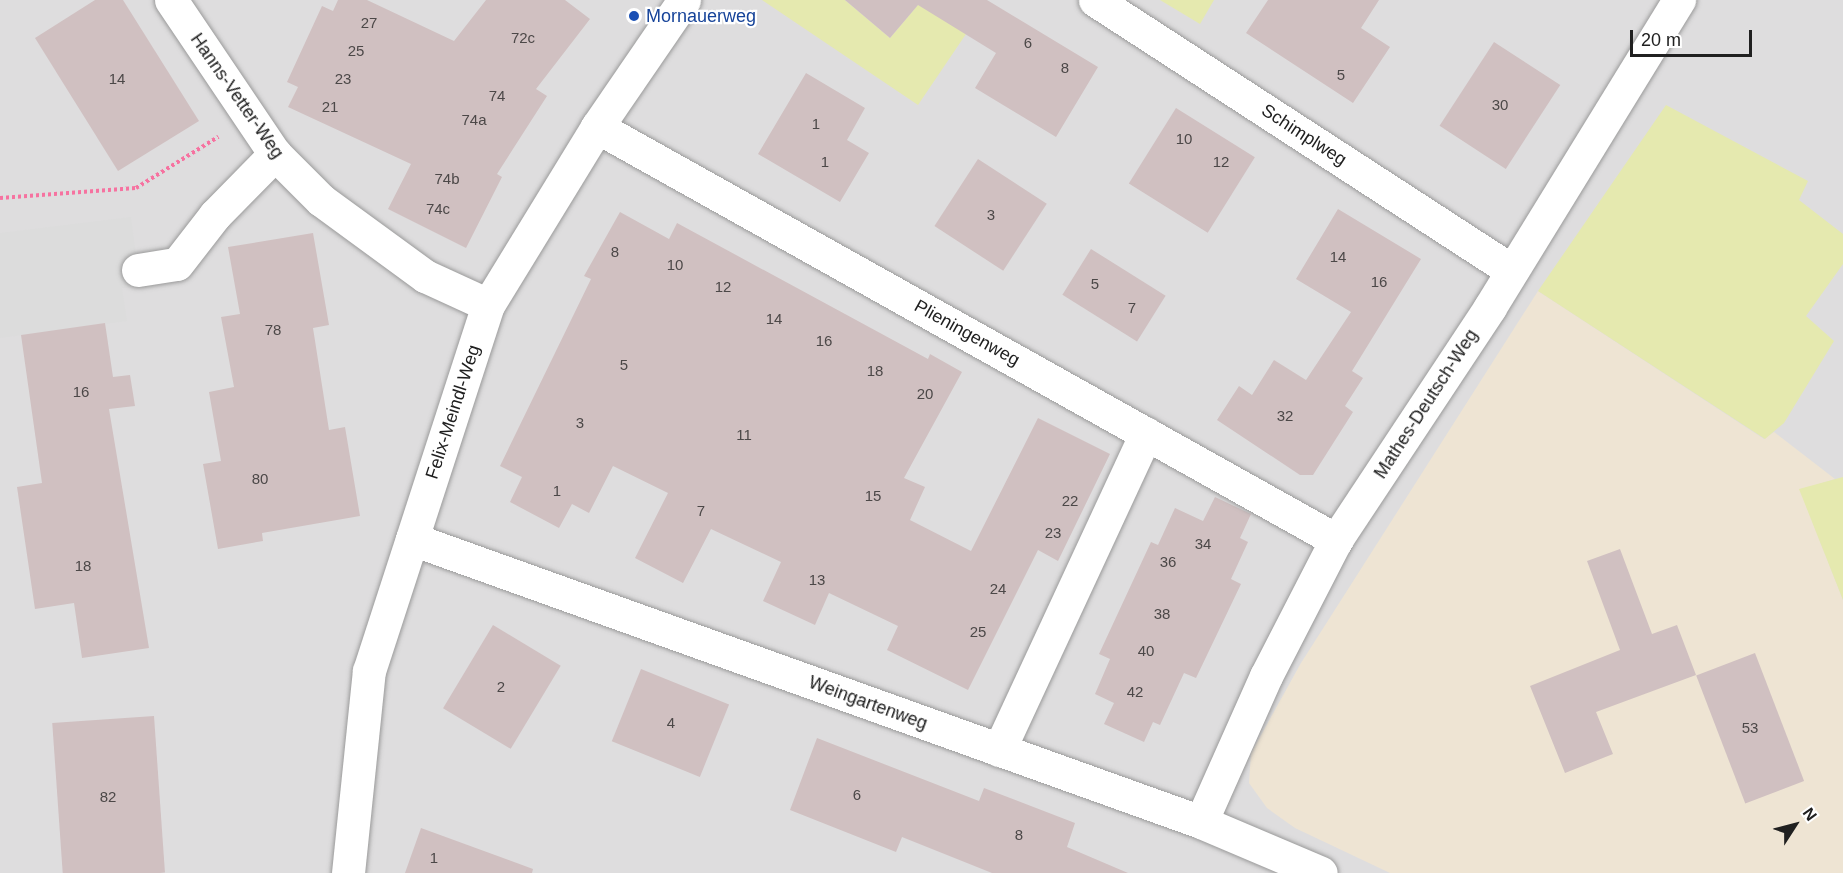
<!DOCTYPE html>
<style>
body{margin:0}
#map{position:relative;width:1843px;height:873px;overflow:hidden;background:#f0e9e7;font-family:Arial,sans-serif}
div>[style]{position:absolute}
.residential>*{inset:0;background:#deddde;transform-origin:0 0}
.farmland>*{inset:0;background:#eee4d3}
.grass>*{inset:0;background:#e5e9af}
.parking>*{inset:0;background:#dcdcdc}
.building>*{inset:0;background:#d0c0c1;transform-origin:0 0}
.path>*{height:4px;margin-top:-2px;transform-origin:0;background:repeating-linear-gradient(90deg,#f672a0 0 3px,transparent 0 6px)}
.roads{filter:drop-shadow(0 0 2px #9a9a9a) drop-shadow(0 0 2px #9a9a9a)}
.street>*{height:33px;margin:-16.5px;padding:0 16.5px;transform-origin:16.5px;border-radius:16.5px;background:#fff}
.dots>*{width:16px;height:16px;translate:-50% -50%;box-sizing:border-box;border:3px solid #fff;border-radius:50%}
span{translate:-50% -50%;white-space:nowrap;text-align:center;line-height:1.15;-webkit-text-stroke:4.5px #fff;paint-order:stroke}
.number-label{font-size:15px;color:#4c4848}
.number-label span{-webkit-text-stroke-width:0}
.transit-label{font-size:18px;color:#164399}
.left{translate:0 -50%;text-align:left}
.street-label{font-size:18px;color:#202020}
.north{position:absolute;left:1765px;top:795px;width:60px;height:60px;-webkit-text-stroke:4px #fff;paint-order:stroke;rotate:54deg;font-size:16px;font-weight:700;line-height:24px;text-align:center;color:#202020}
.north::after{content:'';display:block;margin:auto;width:21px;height:27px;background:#202020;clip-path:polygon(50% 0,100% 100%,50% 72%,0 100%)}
.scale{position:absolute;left:1630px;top:30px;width:122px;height:27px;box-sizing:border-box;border:3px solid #202020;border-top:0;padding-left:8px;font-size:18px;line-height:21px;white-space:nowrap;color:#202020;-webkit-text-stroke:4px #fff;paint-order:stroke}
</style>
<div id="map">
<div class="residential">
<i style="left:0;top:0;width:1843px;height:873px"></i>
</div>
<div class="farmland">
<i style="clip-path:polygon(1538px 291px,1764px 439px,1774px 432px,1835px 479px,1800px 490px,1843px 600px,1843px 873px,1390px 873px,1295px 828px,1267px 808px,1249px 783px,1251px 753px,1301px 663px)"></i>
</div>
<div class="grass">
<i style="clip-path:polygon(762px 0,845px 0,890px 38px,922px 0,966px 34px,918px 105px)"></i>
<i style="clip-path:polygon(1160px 0,1214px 0,1200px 24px)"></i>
<i style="clip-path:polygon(1666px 105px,1808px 181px,1799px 200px,1843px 234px,1843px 264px,1806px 316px,1834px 341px,1784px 423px,1765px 439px,1538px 291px)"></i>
<i style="clip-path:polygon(1843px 477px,1843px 600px,1799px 489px)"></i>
</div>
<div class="parking">
<i style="clip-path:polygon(131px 217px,140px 286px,122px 288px,127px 321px,0 338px,0 233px)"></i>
</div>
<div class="building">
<i style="clip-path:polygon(95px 0,123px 0,199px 121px,118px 171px,35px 38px)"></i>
<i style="clip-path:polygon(338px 0,367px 0,454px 41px,486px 0,565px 0,590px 19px,536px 89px,547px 96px,497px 174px,502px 177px,466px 248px,388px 209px,411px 164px,288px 107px,298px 87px,287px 82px,322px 6px,333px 11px)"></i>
<i style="clip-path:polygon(845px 0,987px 0,1098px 67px,1056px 137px,975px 88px,996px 53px,918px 5px,890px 38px)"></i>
<i style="clip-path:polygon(1268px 0,1379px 0,1361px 28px,1390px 47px,1353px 103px,1246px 33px)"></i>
<i style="left:1494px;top:42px;width:79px;height:100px;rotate:33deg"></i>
<i style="clip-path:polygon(806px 73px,865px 108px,847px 140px,869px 153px,840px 202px,758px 154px)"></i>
<i style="left:1176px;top:108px;width:93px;height:89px;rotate:32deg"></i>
<i style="left:978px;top:159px;width:82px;height:80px;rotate:33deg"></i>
<i style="clip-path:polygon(1338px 209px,1421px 259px,1352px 371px,1363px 378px,1345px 406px,1353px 412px,1313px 475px,1300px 475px,1217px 420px,1239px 386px,1252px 395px,1274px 360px,1306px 380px,1351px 312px,1296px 279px)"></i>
<i style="clip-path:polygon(620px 212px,669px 239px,677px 223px,928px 359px,930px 354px,962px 372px,904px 478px,925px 487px,910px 520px,971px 551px,1038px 418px,1110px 454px,1058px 561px,1038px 550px,968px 690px,887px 650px,898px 626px,829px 593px,815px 625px,763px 601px,781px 562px,711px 529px,683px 583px,635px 558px,668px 493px,613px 466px,589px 513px,572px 504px,559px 528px,510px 502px,522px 477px,500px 466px,591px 279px,584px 276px)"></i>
<i style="clip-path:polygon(313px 233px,329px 325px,313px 328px,329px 430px,345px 427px,360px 516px,262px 533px,263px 541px,218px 549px,203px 464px,221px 461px,209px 392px,234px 387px,221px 317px,240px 314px,228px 247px)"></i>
<i style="left:1091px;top:249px;width:88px;height:54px;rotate:32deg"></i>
<i style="clip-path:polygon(105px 323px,113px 377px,130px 375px,135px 406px,109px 409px,149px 648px,82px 658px,74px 603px,35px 609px,17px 487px,42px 483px,21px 335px)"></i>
<i style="clip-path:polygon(1215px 497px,1251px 514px,1240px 538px,1248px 542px,1231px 579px,1241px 584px,1196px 678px,1184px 673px,1160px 725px,1153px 722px,1144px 742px,1104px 724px,1114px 703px,1095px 694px,1110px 659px,1099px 654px,1151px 542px,1158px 545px,1175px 508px,1203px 521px)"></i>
<i style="clip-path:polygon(1620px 549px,1652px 634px,1677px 625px,1696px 675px,1596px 712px,1613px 754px,1565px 773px,1530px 686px,1620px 650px,1587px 561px)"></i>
<i style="left:493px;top:625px;width:79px;height:97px;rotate:31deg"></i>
<i style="left:1755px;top:653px;width:137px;height:63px;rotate:69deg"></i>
<i style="left:641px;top:669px;width:95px;height:78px;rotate:22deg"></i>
<i style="left:154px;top:716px;width:157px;height:102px;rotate:86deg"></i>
<i style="clip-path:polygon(817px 738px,979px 801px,984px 788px,1075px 823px,1067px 847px,1128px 873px,992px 873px,902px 837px,896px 852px,790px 810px)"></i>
<i style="clip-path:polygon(421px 828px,533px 869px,532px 873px,405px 873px)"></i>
</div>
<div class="path">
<i style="left:0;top:198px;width:136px;rotate:-4.2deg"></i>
<i style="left:136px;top:188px;width:97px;rotate:-31.9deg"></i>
</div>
<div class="roads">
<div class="street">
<i style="left:171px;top:0;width:186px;rotate:56deg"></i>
<i style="left:275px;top:154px;width:65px;rotate:45deg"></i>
<i style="left:321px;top:200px;width:129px;rotate:36.2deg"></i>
<i style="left:425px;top:276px;width:69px;rotate:24.7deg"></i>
<i style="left:1095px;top:0;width:497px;rotate:33deg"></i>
<i style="left:597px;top:127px;width:847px;rotate:29.2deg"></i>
<i style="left:138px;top:270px;width:39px;rotate:-9deg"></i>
<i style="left:177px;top:264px;width:62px;rotate:-52.2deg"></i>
<i style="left:215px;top:215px;width:86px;rotate:-45.5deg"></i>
<i style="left:412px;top:539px;width:838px;rotate:19.73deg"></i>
<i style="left:1201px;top:822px;width:130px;rotate:23deg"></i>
<i style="left:999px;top:750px;width:349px;rotate:-65.1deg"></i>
<i style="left:1201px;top:822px;width:160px;rotate:-66deg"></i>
<i style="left:1266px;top:676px;width:153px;rotate:-62.8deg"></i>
<i style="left:1336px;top:540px;width:279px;rotate:-56.5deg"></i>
<i style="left:1490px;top:307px;width:361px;rotate:-58.4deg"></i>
<i style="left:348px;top:873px;width:203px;rotate:-84.1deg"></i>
<i style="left:369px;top:671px;width:385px;rotate:-72deg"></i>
<i style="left:488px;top:305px;width:209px;rotate:-58.5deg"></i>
<i style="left:597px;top:127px;width:154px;rotate:-55.6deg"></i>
</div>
</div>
<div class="dots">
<i style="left:634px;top:16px;background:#1a4fb4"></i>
</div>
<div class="number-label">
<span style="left:369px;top:23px">27</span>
<span style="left:523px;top:38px">72c</span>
<span style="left:1028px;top:43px">6</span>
<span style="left:356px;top:51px">25</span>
<span style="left:1065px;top:68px">8</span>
<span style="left:1341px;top:75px">5</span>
<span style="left:117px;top:79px">14</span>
<span style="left:343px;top:79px">23</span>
<span style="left:497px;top:96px">74</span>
<span style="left:1500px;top:105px">30</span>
<span style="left:330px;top:107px">21</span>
<span style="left:474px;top:120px">74a</span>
<span style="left:816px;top:124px">1</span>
<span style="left:1184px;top:139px">10</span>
<span style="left:825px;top:162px">1</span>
<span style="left:1221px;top:162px">12</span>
<span style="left:447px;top:179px">74b</span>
<span style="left:438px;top:209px">74c</span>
<span style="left:991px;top:215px">3</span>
<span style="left:615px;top:252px">8</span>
<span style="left:1338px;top:257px">14</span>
<span style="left:675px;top:265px">10</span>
<span style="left:1379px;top:282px">16</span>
<span style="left:1095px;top:284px">5</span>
<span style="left:723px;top:287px">12</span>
<span style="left:1132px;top:308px">7</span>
<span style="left:774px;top:319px">14</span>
<span style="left:273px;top:330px">78</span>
<span style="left:824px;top:341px">16</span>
<span style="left:624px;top:365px">5</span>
<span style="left:875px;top:371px">18</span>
<span style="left:81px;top:392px">16</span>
<span style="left:925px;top:394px">20</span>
<span style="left:1285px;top:416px">32</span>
<span style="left:580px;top:423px">3</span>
<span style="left:744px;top:435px">11</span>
<span style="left:260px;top:479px">80</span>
<span style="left:557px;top:491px">1</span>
<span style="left:873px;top:496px">15</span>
<span style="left:1070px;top:501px">22</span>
<span style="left:701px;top:511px">7</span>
<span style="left:1053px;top:533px">23</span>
<span style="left:1203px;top:544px">34</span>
<span style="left:1168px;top:562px">36</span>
<span style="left:83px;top:566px">18</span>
<span style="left:817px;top:580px">13</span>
<span style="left:998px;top:589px">24</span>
<span style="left:1162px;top:614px">38</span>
<span style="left:978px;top:632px">25</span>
<span style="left:1146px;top:651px">40</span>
<span style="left:501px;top:687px">2</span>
<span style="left:1135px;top:692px">42</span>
<span style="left:671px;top:723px">4</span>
<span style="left:1750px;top:728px">53</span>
<span style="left:857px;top:795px">6</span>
<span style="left:108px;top:797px">82</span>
<span style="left:1019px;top:835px">8</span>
<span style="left:434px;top:858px">1</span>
</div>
<div class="transit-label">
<span class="left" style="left:646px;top:16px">Mornauerweg</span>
</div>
<div class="street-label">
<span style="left:237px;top:96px;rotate:55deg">Hanns-Vetter-Weg</span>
<span style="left:1304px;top:135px;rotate:33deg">Schimplweg</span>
<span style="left:967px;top:333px;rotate:29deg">Plieningenweg</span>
<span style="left:1426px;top:404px;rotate:-57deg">Mathes-Deutsch-Weg</span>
<span style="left:453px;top:412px;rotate:-72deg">Felix-Meindl-Weg</span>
<span style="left:868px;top:703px;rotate:20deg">Weingartenweg</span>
</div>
<div class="north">N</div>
<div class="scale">20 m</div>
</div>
